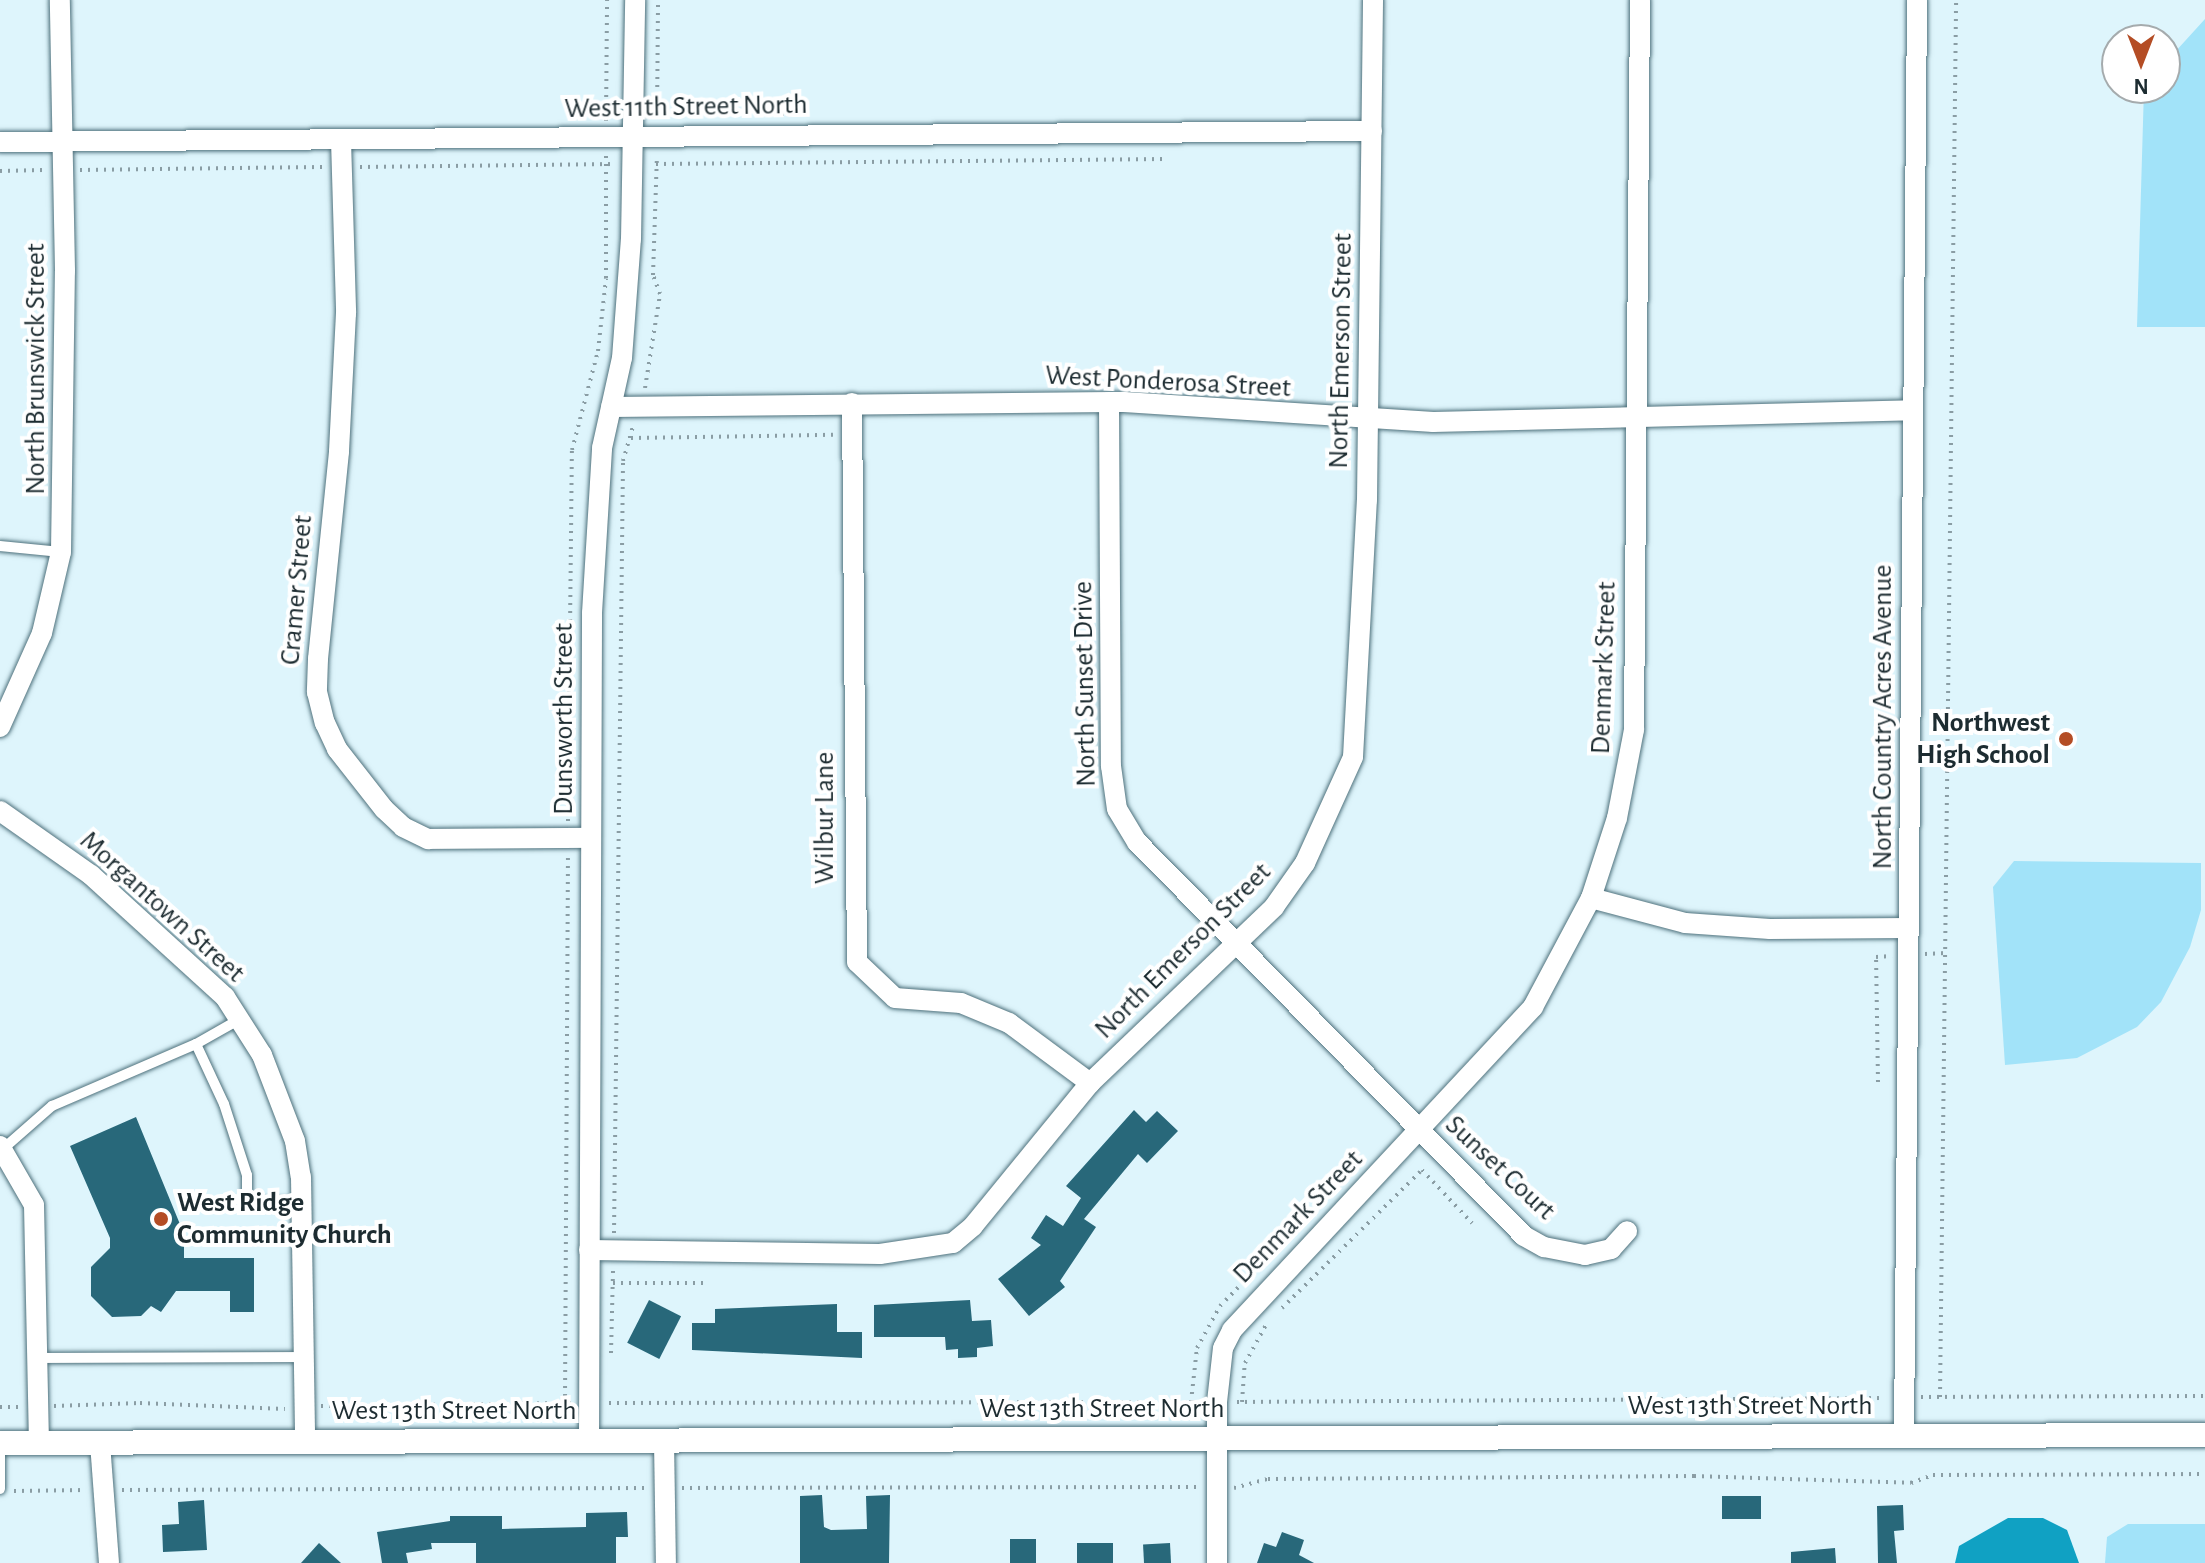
<!DOCTYPE html>
<style>
body{margin:0}
#map{position:relative;width:2205px;height:1563px;overflow:hidden;background:#def5fc;font-family:"Alegreya Sans",sans-serif}
div>[style]{position:absolute}
.green>*{inset:0;background:#a2e3f9}
.water>*{inset:0;background:#10a1c3}
.building>*{inset:0;background:#28687a;transform-origin:0 0}
.path>*{height:4px;margin-top:-2px;transform-origin:0;background:repeating-linear-gradient(90deg,#8a9da4 0 2px,transparent 0 8px)}
.roads{filter:drop-shadow(0 0 2px #4e717c) drop-shadow(0 0 2px #4e717c)}
.service>*{height:10px;margin:-5px;padding:0 5px;transform-origin:5px;border-radius:5px;background:#fff}
.minor>*{height:20px;margin:-10px;padding:0 10px;transform-origin:10px;border-radius:10px;background:#fff}
.tertiary>*{height:24px;margin:-12px;padding:0 12px;transform-origin:12px;border-radius:12px;background:#fff}
.dots>*{width:22px;height:22px;translate:-50% -50%;box-sizing:border-box;border:4px solid #fff;border-radius:50%}
span{translate:-50% -50%;white-space:nowrap;text-align:center;line-height:1.15;-webkit-text-stroke:8px #fff;paint-order:stroke}
.street-label{font-size:28px;color:#1d2c31}
.poi-label{font-size:28px;color:#1d2c31;font-weight:700}
.right{translate:-100% -50%;text-align:right}
.left{translate:0 -50%;text-align:left}
.north{position:absolute;left:2101px;top:24px;width:80px;height:80px;box-sizing:border-box;background:#fff;border:2px solid #a5abad;border-radius:50%;rotate:180deg;font-size:22px;font-weight:700;line-height:32px;text-align:center;color:#1d2c31}
.north::after{content:'';display:block;margin:auto;width:28px;height:36px;background:#b44d25;clip-path:polygon(50% 0,100% 100%,50% 72%,0 100%)}
</style>
<div id="map">
<div class="green">
<i style="clip-path:polygon(2205px 19px,2205px 327px,2137px 327px,2144px 88px,2165px 88px,2165px 63px)"></i>
<i style="clip-path:polygon(2014px 861px,2201px 863px,2201px 910px,2190px 947px,2161px 1002px,2137px 1027px,2077px 1058px,2005px 1065px,1993px 887px)"></i>
<i style="clip-path:polygon(2128px 1524px,2205px 1524px,2205px 1563px,2105px 1563px,2107px 1537px)"></i>
</div>
<div class="water">
<i style="clip-path:polygon(2008px 1518px,2043px 1518px,2067px 1530px,2079px 1563px,1955px 1563px,1959px 1546px)"></i>
</div>
<div class="building">
<i style="clip-path:polygon(1134px 1110px,1146px 1122px,1157px 1111px,1178px 1131px,1147px 1163px,1138px 1154px,1084px 1219px,1096px 1227px,1060px 1281px,1065px 1287px,1029px 1316px,998px 1279px,1041px 1245px,1031px 1238px,1046px 1215px,1063px 1226px,1081px 1198px,1066px 1186px)"></i>
<i style="clip-path:polygon(136px 1117px,184px 1234px,184px 1258px,254px 1258px,254px 1312px,230px 1312px,230px 1291px,176px 1291px,161px 1312px,151px 1306px,141px 1316px,112px 1317px,91px 1296px,91px 1267px,110px 1248px,110px 1238px,70px 1146px)"></i>
<i style="left:649px;top:1300px;width:36px;height:48px;rotate:27deg"></i>
<i style="clip-path:polygon(970px 1300px,972px 1321px,991px 1320px,993px 1346px,977px 1348px,977px 1357px,958px 1358px,958px 1349px,946px 1350px,945px 1337px,874px 1337px,874px 1305px)"></i>
<i style="clip-path:polygon(837px 1304px,837px 1332px,862px 1332px,862px 1358px,692px 1350px,692px 1323px,715px 1323px,715px 1309px)"></i>
<i style="clip-path:polygon(822px 1495px,824px 1527px,831px 1530px,867px 1529px,866px 1496px,890px 1495px,889px 1563px,800px 1563px,800px 1496px)"></i>
<i style="left:1761px;top:1496px;width:23px;height:39px;rotate:90deg"></i>
<i style="clip-path:polygon(204px 1500px,207px 1550px,163px 1552px,162px 1525px,179px 1524px,178px 1502px)"></i>
<i style="clip-path:polygon(1903px 1505px,1904px 1530px,1894px 1531px,1897px 1563px,1878px 1563px,1877px 1506px)"></i>
<i style="clip-path:polygon(627px 1512px,628px 1537px,616px 1537px,616px 1563px,476px 1563px,476px 1543px,431px 1543px,432px 1549px,406px 1553px,408px 1563px,382px 1563px,377px 1532px,450px 1521px,450px 1516px,502px 1516px,502px 1529px,586px 1527px,586px 1513px)"></i>
<i style="clip-path:polygon(1282px 1532px,1304px 1540px,1299px 1555px,1314px 1563px,1257px 1563px,1264px 1543px,1276px 1547px)"></i>
<i style="left:1010px;top:1539px;width:26px;height:24px"></i>
<i style="clip-path:polygon(319px 1543px,341px 1563px,301px 1563px)"></i>
<i style="left:1113px;top:1543px;width:20px;height:36px;rotate:90deg"></i>
<i style="left:1170px;top:1543px;width:20px;height:27px;rotate:87deg"></i>
<i style="clip-path:polygon(1835px 1548px,1836px 1563px,1791px 1563px,1791px 1552px)"></i>
</div>
<div class="path">
<i style="left:782px;top:114px;width:24px;rotate:-2deg"></i>
<i style="left:657px;top:119px;width:119px;rotate:-89.5deg"></i>
<i style="left:606px;top:121px;width:121px;rotate:-89.5deg"></i>
<i style="left:656px;top:164px;width:509px;rotate:-0.56deg"></i>
<i style="left:360px;top:167px;width:255px;rotate:-0.7deg"></i>
<i style="left:80px;top:170px;width:243px;rotate:-0.7deg"></i>
<i style="left:0;top:171px;width:43px;rotate:-1.3deg"></i>
<i style="left:645px;top:388px;width:95px;rotate:-80.9deg"></i>
<i style="left:660px;top:294px;width:20px;rotate:-110deg"></i>
<i style="left:653px;top:275px;width:120px;rotate:-88.1deg"></i>
<i style="left:631px;top:438px;width:202px;rotate:-0.9deg"></i>
<i style="left:568px;top:821px;width:371px;rotate:-89.4deg"></i>
<i style="left:572px;top:450px;width:102px;rotate:-75.3deg"></i>
<i style="left:598px;top:351px;width:73px;rotate:-83.7deg"></i>
<i style="left:606px;top:278px;width:124px;rotate:-90deg"></i>
<i style="left:1925px;top:954px;width:21px;rotate:-3deg"></i>
<i style="left:1878px;top:1082px;width:125px;rotate:-90.9deg"></i>
<i style="left:1876px;top:957px;width:16px;rotate:-4deg"></i>
<i style="left:614px;top:1233px;width:772px;rotate:-89.33deg"></i>
<i style="left:623px;top:461px;width:35px;rotate:-74deg"></i>
<i style="left:613px;top:1283px;width:96px"></i>
<i style="left:1282px;top:1308px;width:197px;rotate:-44.6deg"></i>
<i style="left:1422px;top:1170px;width:73px;rotate:46.7deg"></i>
<i style="left:611px;top:1353px;width:84px;rotate:-88.6deg"></i>
<i style="left:1921px;top:1397px;width:284px;rotate:-0.2deg"></i>
<i style="left:1940px;top:1397px;width:1397px;rotate:-89.34deg"></i>
<i style="left:1191px;top:1402px;width:54px;rotate:-83.7deg"></i>
<i style="left:1197px;top:1348px;width:48px;rotate:-61.3deg"></i>
<i style="left:1220px;top:1306px;width:127px;rotate:-45.6deg"></i>
<i style="left:1237px;top:1402px;width:647px;rotate:-0.35deg"></i>
<i style="left:1242px;top:1402px;width:39px;rotate:-86deg"></i>
<i style="left:1245px;top:1363px;width:46px;rotate:-61.2deg"></i>
<i style="left:609px;top:1403px;width:591px;rotate:-0.1deg"></i>
<i style="left:565px;top:1404px;width:546px;rotate:-89.69deg"></i>
<i style="left:54px;top:1406px;width:86px;rotate:-2deg"></i>
<i style="left:140px;top:1403px;width:145px;rotate:2.4deg"></i>
<i style="left:321px;top:1406px;width:251px;rotate:-0.7deg"></i>
<i style="left:0;top:1407px;width:22px"></i>
<i style="left:682px;top:1488px;width:515px;rotate:-0.11deg"></i>
<i style="left:1234px;top:1488px;width:35px;rotate:-15deg"></i>
<i style="left:1268px;top:1479px;width:426px;rotate:-0.4deg"></i>
<i style="left:1694px;top:1476px;width:217px;rotate:1.8deg"></i>
<i style="left:1911px;top:1483px;width:23px;rotate:-20deg"></i>
<i style="left:1933px;top:1475px;width:272px;rotate:-0.2deg"></i>
<i style="left:122px;top:1490px;width:524px;rotate:-0.22deg"></i>
<i style="left:14px;top:1491px;width:72px;rotate:-0.8deg"></i>
</div>
<div class="roads">
<div class="service">
<i style="left:0;top:546px;width:61px;rotate:5.6deg"></i>
<i style="left:196px;top:1044px;width:66px;rotate:65deg"></i>
<i style="left:224px;top:1104px;width:75px;rotate:72.1deg"></i>
<i style="left:247px;top:1175px;width:28px;rotate:90deg"></i>
<i style="left:247px;top:1203px;width:57px"></i>
<i style="left:4px;top:1148px;width:64px;rotate:-41.2deg"></i>
<i style="left:52px;top:1106px;width:157px;rotate:-23.3deg"></i>
<i style="left:196px;top:1044px;width:51px;rotate:-29.6deg"></i>
<i style="left:38px;top:1358px;width:268px;rotate:-0.2deg"></i>
<i style="left:0;top:1489px;width:46px;rotate:-90deg"></i>
</div>
<div class="minor">
<i style="left:341px;top:140px;width:173px;rotate:88.3deg"></i>
<i style="left:346px;top:313px;width:139px;rotate:92.9deg"></i>
<i style="left:339px;top:452px;width:208px;rotate:95.8deg"></i>
<i style="left:318px;top:659px;width:33px;rotate:92deg"></i>
<i style="left:317px;top:692px;width:32px;rotate:76deg"></i>
<i style="left:325px;top:723px;width:29px;rotate:65deg"></i>
<i style="left:337px;top:749px;width:76px;rotate:51.9deg"></i>
<i style="left:384px;top:809px;width:26px;rotate:43deg"></i>
<i style="left:403px;top:827px;width:28px;rotate:26deg"></i>
<i style="left:428px;top:839px;width:163px;rotate:-0.4deg"></i>
<i style="left:0;top:142px;width:1372px;rotate:-0.46deg"></i>
<i style="left:1109px;top:402px;width:364px;rotate:89.7deg"></i>
<i style="left:1111px;top:766px;width:43px;rotate:82.1deg"></i>
<i style="left:1117px;top:809px;width:39px;rotate:59deg"></i>
<i style="left:1137px;top:842px;width:552px;rotate:45.51deg"></i>
<i style="left:1524px;top:1236px;width:23px;rotate:29deg"></i>
<i style="left:1544px;top:1247px;width:42px;rotate:11deg"></i>
<i style="left:1585px;top:1255px;width:27px;rotate:-13deg"></i>
<i style="left:1611px;top:1249px;width:24px;rotate:-48deg"></i>
<i style="left:852px;top:403px;width:559px;rotate:89.49deg"></i>
<i style="left:857px;top:962px;width:52px;rotate:43.5deg"></i>
<i style="left:895px;top:998px;width:66px;rotate:4.3deg"></i>
<i style="left:961px;top:1003px;width:52px;rotate:22.6deg"></i>
<i style="left:1009px;top:1023px;width:101px;rotate:36.5deg"></i>
<i style="left:611px;top:407px;width:513px;rotate:-0.56deg"></i>
<i style="left:1124px;top:402px;width:310px;rotate:3.7deg"></i>
<i style="left:1433px;top:422px;width:480px;rotate:-1.4deg"></i>
<i style="left:0;top:727px;width:103px;rotate:-65.9deg"></i>
<i style="left:42px;top:633px;width:83px;rotate:-76.8deg"></i>
<i style="left:61px;top:552px;width:281px;rotate:-89.2deg"></i>
<i style="left:65px;top:271px;width:271px;rotate:-91.1deg"></i>
<i style="left:0;top:811px;width:111px;rotate:35.1deg"></i>
<i style="left:91px;top:875px;width:181px;rotate:42.3deg"></i>
<i style="left:225px;top:997px;width:69px;rotate:57.5deg"></i>
<i style="left:262px;top:1055px;width:92px;rotate:69deg"></i>
<i style="left:295px;top:1141px;width:36px;rotate:81deg"></i>
<i style="left:301px;top:1177px;width:265px;rotate:89.1deg"></i>
<i style="left:1591px;top:898px;width:97px;rotate:14.9deg"></i>
<i style="left:1685px;top:923px;width:85px;rotate:4deg"></i>
<i style="left:1770px;top:929px;width:139px;rotate:-0.4deg"></i>
<i style="left:0;top:1146px;width:68px;rotate:60deg"></i>
<i style="left:34px;top:1205px;width:238px;rotate:88.8deg"></i>
<i style="left:589px;top:1250px;width:291px;rotate:0.8deg"></i>
<i style="left:880px;top:1254px;width:74px;rotate:-8.6deg"></i>
<i style="left:953px;top:1243px;width:26px;rotate:-40deg"></i>
<i style="left:973px;top:1226px;width:185px;rotate:-50.7deg"></i>
<i style="left:1090px;top:1083px;width:255px;rotate:-43.7deg"></i>
<i style="left:1274px;top:907px;width:54px;rotate:-54.8deg"></i>
<i style="left:1305px;top:863px;width:116px;rotate:-65.6deg"></i>
<i style="left:1353px;top:757px;width:257px;rotate:-86.9deg"></i>
<i style="left:1367px;top:500px;width:500px;rotate:-89.31deg"></i>
<i style="left:1904px;top:1435px;width:1435px;rotate:-89.48deg"></i>
<i style="left:589px;top:1441px;width:828px;rotate:-89.79deg"></i>
<i style="left:592px;top:613px;width:165px;rotate:-86.5deg"></i>
<i style="left:602px;top:448px;width:92px;rotate:-77.5deg"></i>
<i style="left:622px;top:358px;width:119px;rotate:-85.7deg"></i>
<i style="left:631px;top:239px;width:239px;rotate:-89deg"></i>
<i style="left:664px;top:1441px;width:122px;rotate:89.1deg"></i>
<i style="left:100px;top:1443px;width:120px;rotate:85.7deg"></i>
<i style="left:1217px;top:1563px;width:161px;rotate:-90deg"></i>
<i style="left:1217px;top:1402px;width:54px;rotate:-83.7deg"></i>
<i style="left:1223px;top:1348px;width:20px;rotate:-63deg"></i>
<i style="left:1232px;top:1330px;width:442px;rotate:-47deg"></i>
<i style="left:1533px;top:1007px;width:123px;rotate:-62deg"></i>
<i style="left:1591px;top:898px;width:84px;rotate:-72deg"></i>
<i style="left:1617px;top:818px;width:90px;rotate:-79.1deg"></i>
<i style="left:1634px;top:730px;width:730px;rotate:-89.53deg"></i>
</div>
<div class="tertiary">
<i style="left:0;top:1443px;width:2205px;rotate:-0.21deg"></i>
</div>
</div>
<div class="dots">
<i style="left:2066px;top:739px;background:#b44d25"></i>
<i style="left:161px;top:1219px;background:#b44d25"></i>
</div>
<div class="street-label">
<span style="left:686px;top:107px;rotate:-1deg">West 11th Street North</span>
<span style="left:1341px;top:351px;rotate:-89deg">North Emerson Street</span>
<span style="left:36px;top:369px;rotate:-90deg">North Brunswick Street</span>
<span style="left:1168px;top:382px;rotate:3deg">West Ponderosa Street</span>
<span style="left:297px;top:590px;rotate:-85deg">Cramer Street</span>
<span style="left:1604px;top:668px;rotate:-88deg">Denmark Street</span>
<span style="left:1085px;top:684px;rotate:-91deg">North Sunset Drive</span>
<span style="left:1883px;top:717px;rotate:-90deg">North Country Acres Avenue</span>
<span style="left:564px;top:719px;rotate:-90deg">Dunsworth Street</span>
<span style="left:825px;top:818px;rotate:-90deg">Wilbur Lane</span>
<span style="left:162px;top:907px;rotate:42deg">Morgantown Street</span>
<span style="left:1183px;top:951px;rotate:-45deg">North Emerson Street</span>
<span style="left:1500px;top:1168px;rotate:43deg">Sunset Court</span>
<span style="left:1298px;top:1217px;rotate:-46deg">Denmark Street</span>
<span style="left:1750px;top:1406px">West 13th Street North</span>
<span style="left:1102px;top:1409px">West 13th Street North</span>
<span style="left:454px;top:1411px">West 13th Street North</span>
</div>
<div class="poi-label">
<span class="right" style="left:2050px;top:739px">Northwest<br>High School</span>
<span class="left" style="left:177px;top:1219px">West Ridge<br>Community Church</span>
</div>
<div class="north">N</div>
</div>
